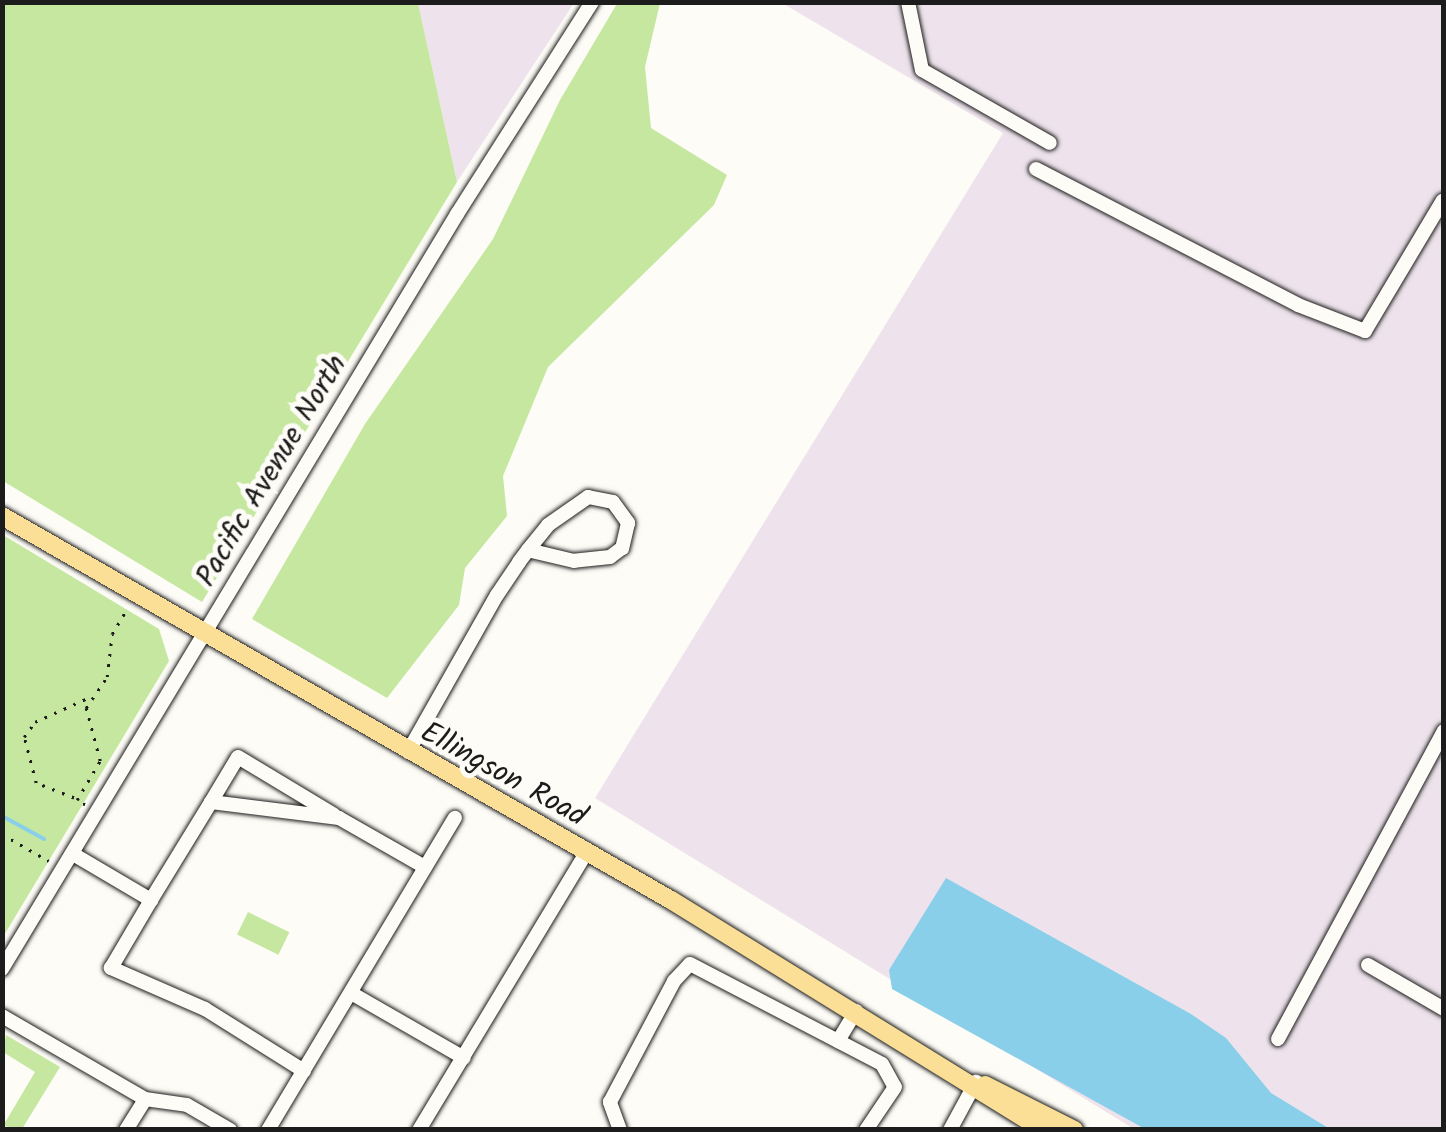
<!DOCTYPE html>
<style>
body{margin:0}
#map{position:relative;width:1446px;height:1132px;overflow:hidden;background:#fdfcf7;font-family:Kalam,sans-serif}
div>[style]{position:absolute}
.built>*{inset:0;background:#eee3ec}
.green>*{inset:0;background:#c6e7a0;transform-origin:0 0}
.water>*{inset:0;background:#89cfea}
.stream>*{height:4px;margin:-2px;padding:0 2px;transform-origin:2px;border-radius:2px;background:#89cfea}
.path>*{height:2.5px;margin-top:-1.25px;transform-origin:0;background:repeating-linear-gradient(90deg,#1c1c1c 0 2.5px,transparent 0 10.5px)}
.roads{filter:drop-shadow(0 0 2px #1c1c1c) drop-shadow(0 0 2px #1c1c1c)}
.minor>*{height:14px;margin:-7px;padding:0 7px;transform-origin:7px;border-radius:7px;background:#fdfcf7}
.major>*{height:18px;margin:-9px;padding:0 9px;transform-origin:9px;border-radius:9px;background:#fbdf96}
span{translate:-50% -50%;white-space:nowrap;text-align:center;line-height:1.15;-webkit-text-stroke:10px #fdfcf7;paint-order:stroke}
.street-label{font-size:30px;color:#1c1c1c}
.frame{position:absolute;inset:0;border:5px solid #1c1c1c;pointer-events:none}
</style>
<div id="map">
<div class="built">
<i style="clip-path:polygon(418px 3px,574px 3px,457px 182px)"></i>
<i style="clip-path:polygon(782px 3px,1443px 3px,1443px 1129px,1134px 1129px,595px 798px,1003px 133px)"></i>
</div>
<div class="green">
<i style="clip-path:polygon(618px 2px,660px 3px,645px 67px,651px 128px,727px 175px,714px 205px,548px 367px,503px 476px,507px 516px,465px 568px,459px 605px,387px 698px,252px 619px,365px 424px,493px 239px,560px 100px)"></i>
<i style="clip-path:polygon(2px 3px,418px 3px,457px 182px,202px 602px,3px 481px)"></i>
<i style="clip-path:polygon(3px 535px,159px 629px,169px 661px,3px 937px)"></i>
<i style="left:248px;top:912px;width:46px;height:25px;rotate:26deg"></i>
<i style="clip-path:polygon(6px 1035px,60px 1067px,22px 1129px,3px 1126px,35px 1072px,3px 1052px)"></i>
</div>
<div class="water">
<i style="clip-path:polygon(946px 878px,1191px 1014px,1226px 1038px,1271px 1093px,1330px 1129px,1145px 1129px,892px 989px,889px 970px)"></i>
</div>
<div class="stream">
<i style="left:2px;top:816px;width:48px;rotate:28.7deg"></i>
</div>
<div class="path">
<i style="left:74px;top:798px;width:41px;rotate:-158.5deg"></i>
<i style="left:36px;top:783px;width:48px;rotate:-104.6deg"></i>
<i style="left:24px;top:737px;width:19px;rotate:-54deg"></i>
<i style="left:35px;top:722px;width:60px;rotate:-24.4deg"></i>
<i style="left:85px;top:805px;width:9px;rotate:-148deg"></i>
<i style="left:77px;top:800px;width:45px;rotate:-59.5deg"></i>
<i style="left:100px;top:761px;width:55px;rotate:-104.8deg"></i>
<i style="left:86px;top:708px;width:37px;rotate:-56deg"></i>
<i style="left:107px;top:677px;width:43px;rotate:-83.4deg"></i>
<i style="left:112px;top:634px;width:29px;rotate:-59deg"></i>
<i style="left:2px;top:834px;width:54px;rotate:29.9deg"></i>
</div>
<div class="roads">
<div class="minor">
<i style="left:908px;top:2px;width:69px;rotate:78.4deg"></i>
<i style="left:922px;top:70px;width:147px;rotate:29.7deg"></i>
<i style="left:1036px;top:169px;width:295px;rotate:27.4deg"></i>
<i style="left:1298px;top:305px;width:72px;rotate:21.2deg"></i>
<i style="left:1365px;top:331px;width:152px;rotate:-59.2deg"></i>
<i style="left:408px;top:752px;width:180px;rotate:-60.5deg"></i>
<i style="left:497px;top:595px;width:40px;rotate:-56deg"></i>
<i style="left:519px;top:562px;width:15px;rotate:-53deg"></i>
<i style="left:528px;top:550px;width:32px;rotate:-51deg"></i>
<i style="left:548px;top:525px;width:49px;rotate:-35deg"></i>
<i style="left:588px;top:497px;width:25px;rotate:11deg"></i>
<i style="left:613px;top:502px;width:26px;rotate:54deg"></i>
<i style="left:628px;top:523px;width:26px;rotate:103deg"></i>
<i style="left:622px;top:548px;width:15px;rotate:143deg"></i>
<i style="left:610px;top:557px;width:36px;rotate:174deg"></i>
<i style="left:574px;top:561px;width:47px;rotate:-166.6deg"></i>
<i style="left:211px;top:802px;width:52px;rotate:-59deg"></i>
<i style="left:238px;top:757px;width:112px;rotate:31.1deg"></i>
<i style="left:73px;top:854px;width:91px;rotate:30.5deg"></i>
<i style="left:1368px;top:965px;width:88px;rotate:30.1deg"></i>
<i style="left:2px;top:969px;width:882px;rotate:-58.92deg"></i>
<i style="left:457px;top:214px;width:251px;rotate:-57.5deg"></i>
<i style="left:351px;top:993px;width:130px;rotate:29.9deg"></i>
<i style="left:2px;top:1016px;width:165px;rotate:30.1deg"></i>
<i style="left:145px;top:1099px;width:42px;rotate:8.1deg"></i>
<i style="left:187px;top:1105px;width:50px;rotate:30.2deg"></i>
<i style="left:1278px;top:1039px;width:350px;rotate:-61.7deg"></i>
<i style="left:838px;top:1041px;width:35px;rotate:-59deg"></i>
<i style="left:304px;top:1071px;width:117px;rotate:-147.9deg"></i>
<i style="left:205px;top:1009px;width:103px;rotate:-156.4deg"></i>
<i style="left:111px;top:968px;width:79px;rotate:-59.5deg"></i>
<i style="left:151px;top:900px;width:115px;rotate:-58.5deg"></i>
<i style="left:211px;top:802px;width:129px;rotate:7.1deg"></i>
<i style="left:339px;top:818px;width:99px;rotate:29.7deg"></i>
<i style="left:126px;top:1130px;width:36px;rotate:-58deg"></i>
<i style="left:268px;top:1130px;width:364px;rotate:-59.1deg"></i>
<i style="left:419px;top:1130px;width:323px;rotate:-58.9deg"></i>
<i style="left:620px;top:1130px;width:30px;rotate:-110deg"></i>
<i style="left:610px;top:1102px;width:137px;rotate:-62.1deg"></i>
<i style="left:674px;top:981px;width:23px;rotate:-47deg"></i>
<i style="left:690px;top:964px;width:216px;rotate:27.5deg"></i>
<i style="left:882px;top:1064px;width:26px;rotate:61deg"></i>
<i style="left:895px;top:1087px;width:52px;rotate:124deg"></i>
<i style="left:950px;top:1130px;width:55px;rotate:-61.6deg"></i>
</div>
<div class="major">
<i style="left:2px;top:516px;width:771px;rotate:29.86deg"></i>
<i style="left:671px;top:900px;width:437px;rotate:31.7deg"></i>
<i style="left:985px;top:1085px;width:100px;rotate:26.8deg"></i>
</div>
</div>
<div class="street-label">
<span style="left:272px;top:471px;rotate:-59deg">Pacific Avenue North</span>
<span style="left:503px;top:775px;rotate:29deg">Ellingson Road</span>
</div>
<div class="frame"></div>
</div>
